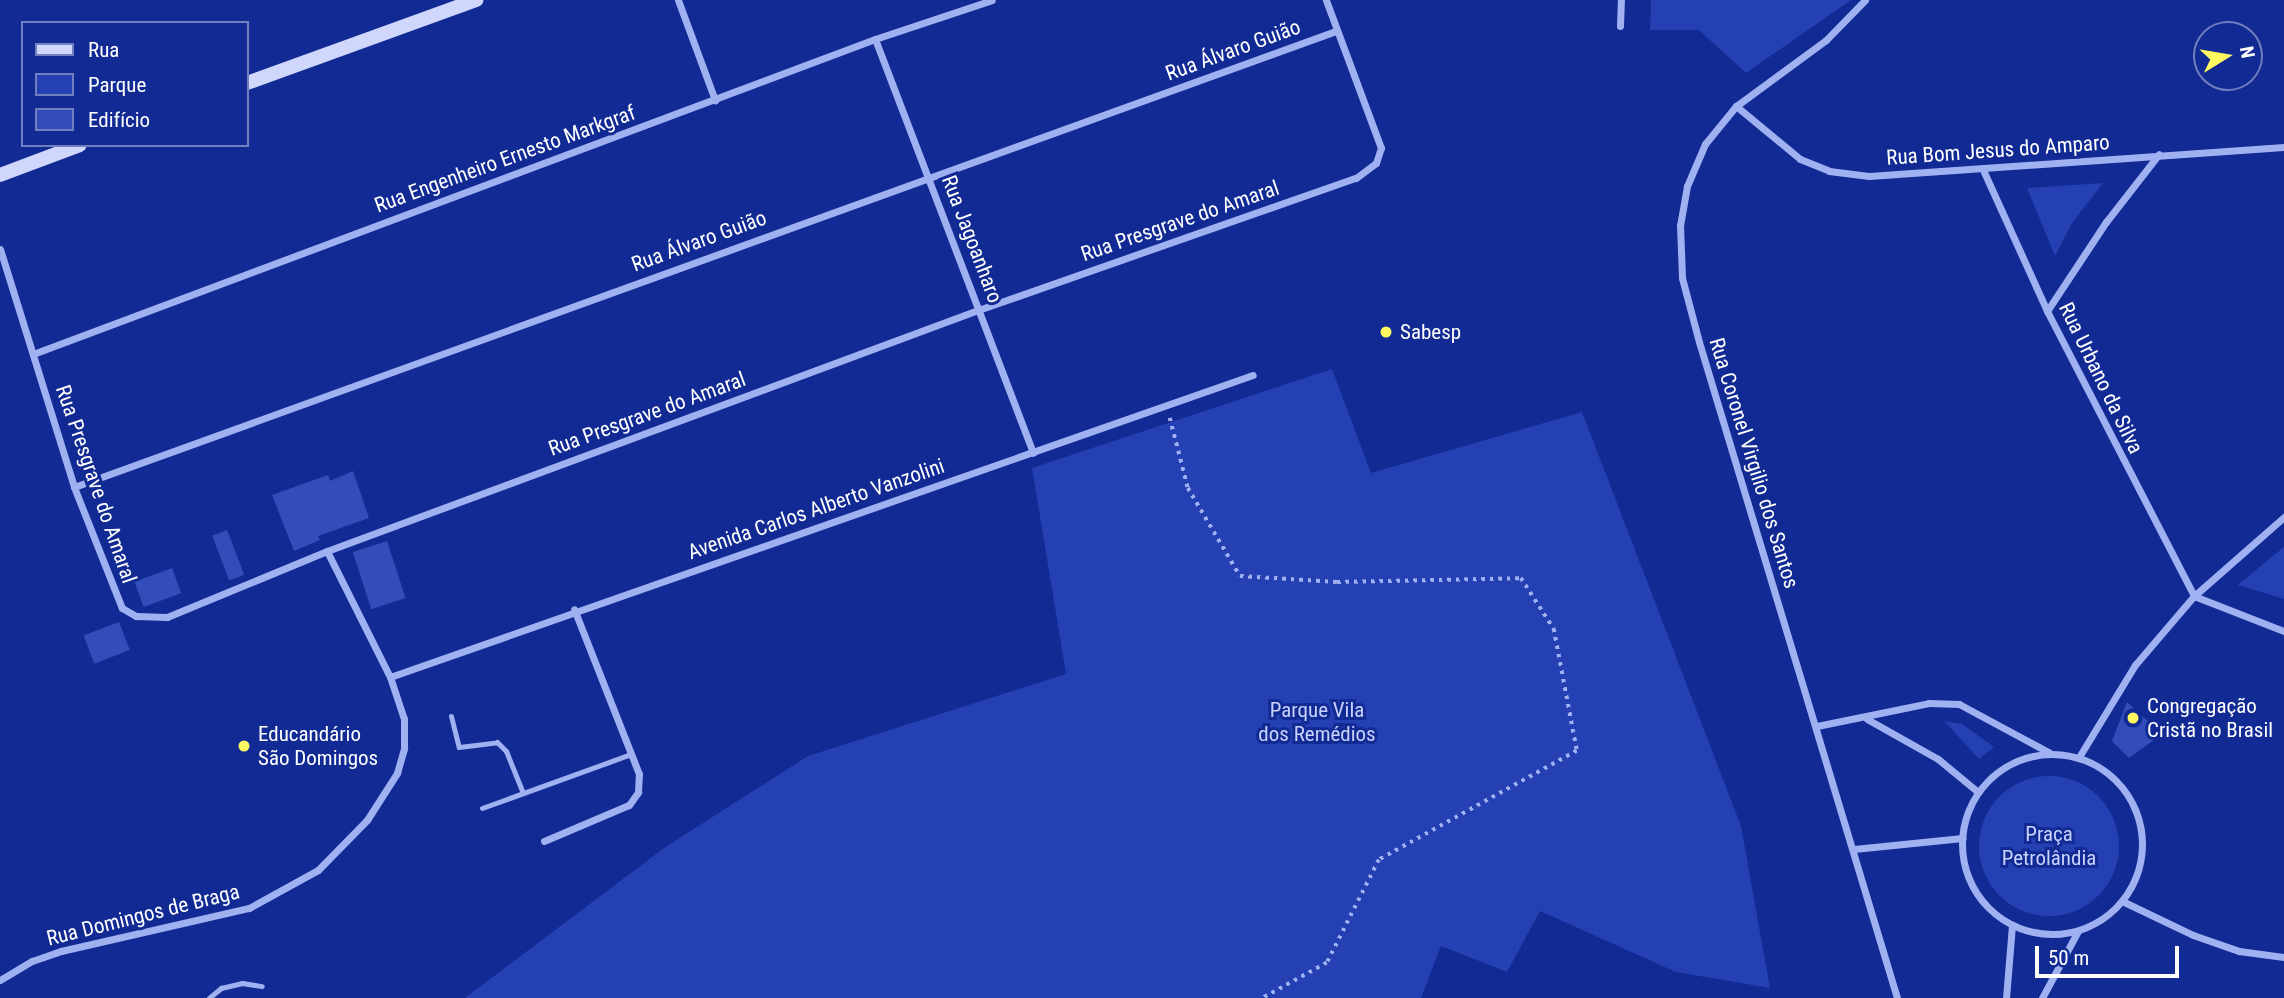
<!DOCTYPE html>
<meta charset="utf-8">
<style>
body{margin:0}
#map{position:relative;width:2284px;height:998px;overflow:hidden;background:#122a93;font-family:"Roboto Condensed",sans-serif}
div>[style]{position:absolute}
.green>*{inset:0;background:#2440b3}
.round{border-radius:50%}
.building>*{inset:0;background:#324db9;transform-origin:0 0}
.path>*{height:3.5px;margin-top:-1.75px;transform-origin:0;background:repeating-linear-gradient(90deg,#a0b1f2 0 3.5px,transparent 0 8.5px)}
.lane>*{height:5px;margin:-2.5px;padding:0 2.5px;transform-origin:2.5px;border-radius:2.5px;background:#a0b1f2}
.street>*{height:7px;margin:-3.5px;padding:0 3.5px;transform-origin:3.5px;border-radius:3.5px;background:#a0b1f2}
.street>.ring{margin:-3.5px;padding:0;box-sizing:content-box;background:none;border:7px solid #a0b1f2;border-radius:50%}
.secondary>*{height:14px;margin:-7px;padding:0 7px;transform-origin:7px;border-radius:7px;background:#cfd7fc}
.dots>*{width:19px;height:19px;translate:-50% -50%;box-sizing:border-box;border:4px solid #122a93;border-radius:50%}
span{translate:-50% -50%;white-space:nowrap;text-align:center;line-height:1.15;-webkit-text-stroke:6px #122a93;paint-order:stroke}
.street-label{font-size:21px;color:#fff}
.poi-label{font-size:21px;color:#fff}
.left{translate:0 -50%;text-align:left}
.park-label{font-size:21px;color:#c8d2fd}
.legend{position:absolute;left:21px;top:21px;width:228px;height:126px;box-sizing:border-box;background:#122a93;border:2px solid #717fbe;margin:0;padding:9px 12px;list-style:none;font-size:21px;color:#fff}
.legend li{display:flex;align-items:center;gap:14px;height:35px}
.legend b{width:35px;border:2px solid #717fbe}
.north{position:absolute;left:2193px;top:21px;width:70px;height:70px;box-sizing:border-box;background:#122a93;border:2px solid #717fbe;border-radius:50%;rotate:79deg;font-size:19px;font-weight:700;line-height:28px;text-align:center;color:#fff}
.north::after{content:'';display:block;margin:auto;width:24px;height:32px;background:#fff961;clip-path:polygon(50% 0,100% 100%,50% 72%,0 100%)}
.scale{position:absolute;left:2035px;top:946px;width:144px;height:32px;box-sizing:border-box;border:4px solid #fff;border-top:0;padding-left:9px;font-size:21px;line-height:24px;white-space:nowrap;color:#fff;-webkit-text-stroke:5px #122a93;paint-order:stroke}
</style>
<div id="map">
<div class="green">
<i style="clip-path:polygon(1651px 0,1851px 0,1746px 73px,1699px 30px,1650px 30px)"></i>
<i style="clip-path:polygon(2103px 183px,2072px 223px,2055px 256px,2027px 188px)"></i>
<i style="clip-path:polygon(1332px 369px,1371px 473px,1582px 412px,1741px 826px,1770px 988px,1676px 972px,1540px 911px,1507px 972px,1441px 946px,1421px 998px,465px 998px,664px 848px,808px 756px,1066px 674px,1032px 468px)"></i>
<i style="clip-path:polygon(2284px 547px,2284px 599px,2238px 585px,2240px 583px)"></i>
<i style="clip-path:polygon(1944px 721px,1962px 724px,1994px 747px,1979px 759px)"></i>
<i class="round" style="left:1979px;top:776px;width:140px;height:140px"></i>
</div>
<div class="building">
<i style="clip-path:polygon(353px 471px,369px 518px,318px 536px,320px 540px,294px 551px,272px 495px,328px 475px,330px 481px)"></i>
<i style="left:227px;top:530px;width:48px;height:16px;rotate:69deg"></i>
<i style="left:387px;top:541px;width:60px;height:36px;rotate:72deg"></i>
<i style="left:172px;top:568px;width:27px;height:40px;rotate:70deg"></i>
<i style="left:119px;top:622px;width:30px;height:38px;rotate:69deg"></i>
<i style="clip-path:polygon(2127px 702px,2162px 734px,2129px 758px,2112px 741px)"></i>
</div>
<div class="path">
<i style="left:1170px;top:418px;width:72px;rotate:75.6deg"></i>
<i style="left:1188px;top:488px;width:102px;rotate:59.4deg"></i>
<i style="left:1240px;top:576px;width:97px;rotate:3.5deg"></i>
<i style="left:1337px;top:582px;width:184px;rotate:-1.2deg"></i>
<i style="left:1521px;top:578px;width:61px;rotate:57.1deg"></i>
<i style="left:1554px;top:629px;width:124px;rotate:79.3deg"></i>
<i style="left:1577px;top:751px;width:226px;rotate:151.2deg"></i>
<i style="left:1379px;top:860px;width:115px;rotate:116.8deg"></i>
<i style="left:1327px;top:963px;width:73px;rotate:151.3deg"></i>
</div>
<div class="lane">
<i style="left:451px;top:716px;width:32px;rotate:76deg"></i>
<i style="left:459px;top:747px;width:38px;rotate:-7deg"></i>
<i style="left:497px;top:742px;width:13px;rotate:45deg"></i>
<i style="left:506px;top:751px;width:45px;rotate:68deg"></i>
<i style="left:482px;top:808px;width:158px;rotate:-19.9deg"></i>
<i style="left:209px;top:998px;width:16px;rotate:-40deg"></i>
<i style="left:221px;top:988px;width:22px;rotate:-13deg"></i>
<i style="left:242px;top:983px;width:20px;rotate:9deg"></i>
</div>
<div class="street">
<i style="left:678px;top:0;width:107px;rotate:69.7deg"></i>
<i style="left:1865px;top:0;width:56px;rotate:134.3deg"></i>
<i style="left:1826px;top:40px;width:112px;rotate:143.7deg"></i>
<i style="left:1736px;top:106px;width:49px;rotate:129.2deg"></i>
<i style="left:1705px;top:144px;width:46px;rotate:113.2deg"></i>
<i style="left:1687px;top:186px;width:40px;rotate:100deg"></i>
<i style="left:1680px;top:225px;width:53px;rotate:87.8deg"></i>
<i style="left:1682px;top:278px;width:66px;rotate:75.1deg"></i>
<i style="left:1699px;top:342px;width:685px;rotate:73.2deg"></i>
<i style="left:1620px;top:26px;width:26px;rotate:-88deg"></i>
<i style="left:875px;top:39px;width:443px;rotate:69.1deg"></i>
<i style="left:1736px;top:106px;width:83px;rotate:39.6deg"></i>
<i style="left:1800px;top:159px;width:31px;rotate:22deg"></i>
<i style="left:1829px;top:171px;width:40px;rotate:7.1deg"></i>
<i style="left:1869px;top:176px;width:416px;rotate:-4deg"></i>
<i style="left:1984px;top:172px;width:153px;rotate:65.6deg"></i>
<i style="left:2047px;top:311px;width:321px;rotate:62.7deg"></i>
<i style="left:0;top:249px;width:249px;rotate:72.7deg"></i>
<i style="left:74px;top:487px;width:130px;rotate:68.4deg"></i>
<i style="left:122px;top:608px;width:16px;rotate:30deg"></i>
<i style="left:136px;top:616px;width:31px;rotate:2deg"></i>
<i style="left:167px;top:617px;width:173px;rotate:-22.4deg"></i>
<i style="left:327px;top:551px;width:697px;rotate:-20.31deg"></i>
<i style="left:981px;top:309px;width:397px;rotate:-19.3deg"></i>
<i style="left:1356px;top:178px;width:25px;rotate:-37deg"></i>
<i style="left:1376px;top:163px;width:16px;rotate:-72deg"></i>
<i style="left:1381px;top:148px;width:158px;rotate:-110.4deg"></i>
<i style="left:2047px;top:311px;width:107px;rotate:-56.5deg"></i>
<i style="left:2106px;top:222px;width:86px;rotate:-52.1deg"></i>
<i style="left:33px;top:354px;width:899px;rotate:-20.51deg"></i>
<i style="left:875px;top:39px;width:123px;rotate:-18.4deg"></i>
<i style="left:74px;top:487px;width:1342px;rotate:-19.87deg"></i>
<i style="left:2194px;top:596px;width:97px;rotate:21.3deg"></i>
<i style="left:390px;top:677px;width:914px;rotate:-19.29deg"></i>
<i style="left:1867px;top:719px;width:81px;rotate:29.4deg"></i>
<i style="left:1938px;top:759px;width:52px;rotate:39.5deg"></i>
<i style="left:1817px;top:726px;width:114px;rotate:-11.6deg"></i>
<i style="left:1929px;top:703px;width:30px;rotate:2deg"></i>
<i style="left:1959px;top:704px;width:103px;rotate:28.3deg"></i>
<i class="ring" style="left:1962px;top:754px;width:173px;height:173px"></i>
<i style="left:2079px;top:757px;width:108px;rotate:-58.7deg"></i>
<i style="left:2135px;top:665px;width:91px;rotate:-49.5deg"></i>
<i style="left:2194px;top:596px;width:120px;rotate:-41.3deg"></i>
<i style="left:544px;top:841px;width:92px;rotate:-23deg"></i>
<i style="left:629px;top:805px;width:16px;rotate:-55deg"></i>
<i style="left:638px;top:792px;width:18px;rotate:-87deg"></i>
<i style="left:639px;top:774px;width:177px;rotate:-111.5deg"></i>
<i style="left:1854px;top:849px;width:109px;rotate:-5.8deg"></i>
<i style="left:2122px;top:901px;width:79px;rotate:25.6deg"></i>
<i style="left:2193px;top:935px;width:49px;rotate:19.2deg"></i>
<i style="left:2239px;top:951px;width:45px;rotate:7.6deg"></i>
<i style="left:0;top:980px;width:37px;rotate:-31deg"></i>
<i style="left:32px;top:961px;width:31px;rotate:-19deg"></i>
<i style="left:61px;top:951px;width:193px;rotate:-12.9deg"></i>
<i style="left:249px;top:908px;width:79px;rotate:-28.8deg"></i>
<i style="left:318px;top:870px;width:70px;rotate:-45.6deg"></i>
<i style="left:367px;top:820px;width:56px;rotate:-57.4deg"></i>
<i style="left:397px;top:773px;width:26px;rotate:-74deg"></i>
<i style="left:404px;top:748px;width:29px;rotate:-90deg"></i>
<i style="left:404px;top:719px;width:44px;rotate:-108.4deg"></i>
<i style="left:390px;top:677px;width:141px;rotate:-116.6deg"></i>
<i style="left:2006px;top:998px;width:73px;rotate:-85.3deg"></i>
<i style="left:2042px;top:998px;width:76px;rotate:-61.8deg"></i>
</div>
<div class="secondary">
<i style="left:247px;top:83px;width:244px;rotate:-19.9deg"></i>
<i style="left:0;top:175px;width:85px;rotate:-20.6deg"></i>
</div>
<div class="dots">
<i style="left:1386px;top:332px;background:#fff961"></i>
<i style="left:2133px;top:718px;background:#fff961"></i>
<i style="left:244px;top:746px;background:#fff961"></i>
</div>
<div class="street-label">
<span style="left:1233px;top:50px;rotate:-20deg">Rua Álvaro Guião</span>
<span style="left:1998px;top:150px;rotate:-4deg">Rua Bom Jesus do Amparo</span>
<span style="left:505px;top:159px;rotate:-20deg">Rua Engenheiro Ernesto Markgraf</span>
<span style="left:1180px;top:221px;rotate:-19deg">Rua Presgrave do Amaral</span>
<span style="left:972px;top:239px;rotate:69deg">Rua Jagoanharo</span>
<span style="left:699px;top:241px;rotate:-20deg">Rua Álvaro Guião</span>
<span style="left:2101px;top:378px;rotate:64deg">Rua Urbano da Silva</span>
<span style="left:647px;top:414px;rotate:-20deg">Rua Presgrave do Amaral</span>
<span style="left:1754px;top:463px;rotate:73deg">Rua Coronel Virgilio dos Santos</span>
<span style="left:96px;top:484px;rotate:71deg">Rua Presgrave do Amaral</span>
<span style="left:816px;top:509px;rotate:-19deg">Avenida Carlos Alberto Vanzolini</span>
<span style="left:143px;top:915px;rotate:-14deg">Rua Domingos de Braga</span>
</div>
<div class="poi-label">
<span class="left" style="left:1400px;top:332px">Sabesp</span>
<span class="left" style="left:2147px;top:718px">Congregação<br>Cristã no Brasil</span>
<span class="left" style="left:258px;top:746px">Educandário<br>São Domingos</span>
</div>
<div class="park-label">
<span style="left:1317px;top:722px">Parque Vila<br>dos Remédios</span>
<span style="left:2049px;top:846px">Praça<br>Petrolândia</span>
</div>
<ul class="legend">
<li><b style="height:9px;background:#cfd7fc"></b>Rua</li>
<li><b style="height:19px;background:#2440b3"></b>Parque</li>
<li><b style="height:19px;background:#324db9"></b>Edifício</li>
</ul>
<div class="north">N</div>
<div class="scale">50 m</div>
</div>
